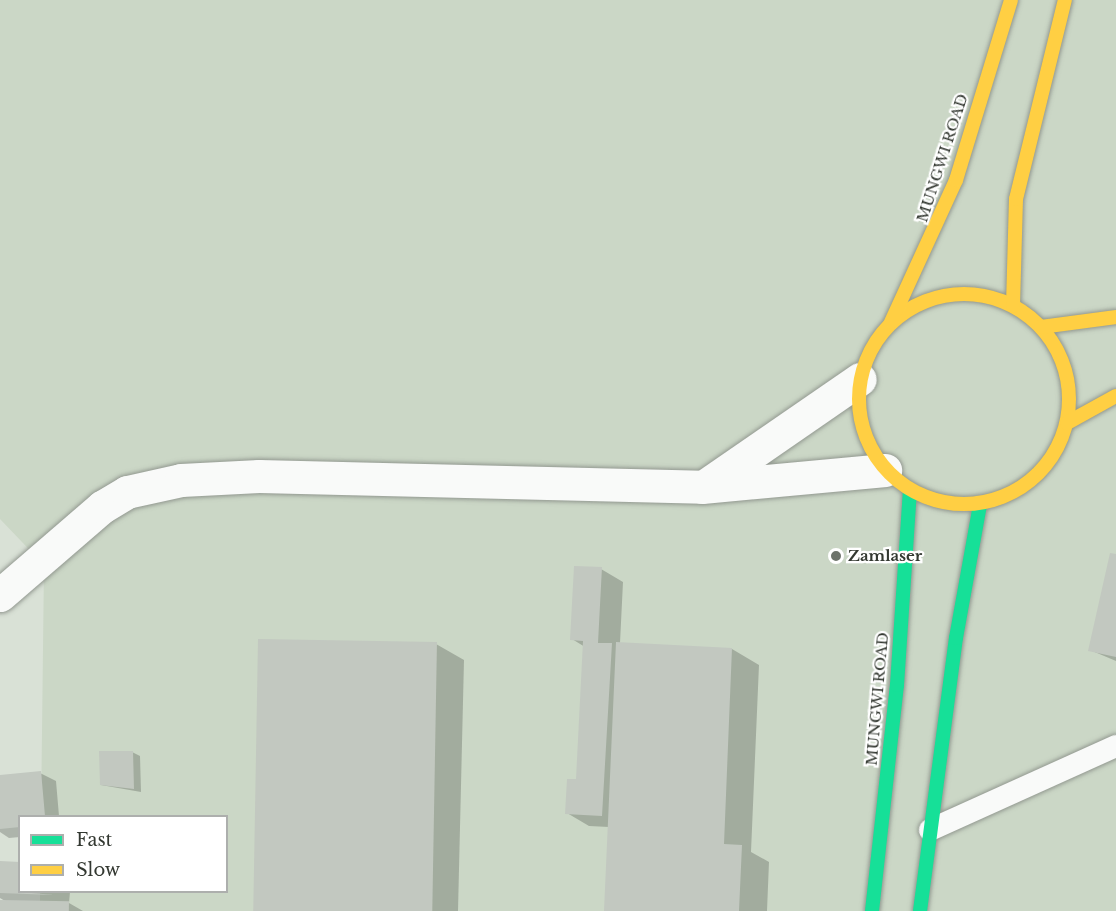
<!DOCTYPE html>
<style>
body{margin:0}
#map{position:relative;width:1116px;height:911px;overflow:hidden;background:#d9e1d6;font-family:"Libre Baskerville",serif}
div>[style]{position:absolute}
.built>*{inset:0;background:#cbd7c6}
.shadow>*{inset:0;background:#0003}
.building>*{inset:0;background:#c2c8c0;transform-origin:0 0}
.roads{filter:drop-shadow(0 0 2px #929890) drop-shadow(0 0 2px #929890)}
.lane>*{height:22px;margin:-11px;padding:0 11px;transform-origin:11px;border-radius:11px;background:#f9faf9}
.street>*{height:33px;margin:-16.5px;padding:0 16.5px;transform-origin:16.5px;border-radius:16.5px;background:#f9faf9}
.fast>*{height:14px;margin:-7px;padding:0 7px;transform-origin:7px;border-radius:7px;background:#16e098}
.slow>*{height:14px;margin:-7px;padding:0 7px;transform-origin:7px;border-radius:7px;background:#ffcf43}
.slow>.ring{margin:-7px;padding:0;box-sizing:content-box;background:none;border:14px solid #ffcf43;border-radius:50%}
.dots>*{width:16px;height:16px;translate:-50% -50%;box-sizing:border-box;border:3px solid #fff;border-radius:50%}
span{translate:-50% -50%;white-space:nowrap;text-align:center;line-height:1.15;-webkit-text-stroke:4.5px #fff;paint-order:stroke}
.street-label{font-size:15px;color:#333831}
.poi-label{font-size:15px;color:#333831;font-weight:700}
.left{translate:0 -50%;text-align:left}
.legend{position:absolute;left:18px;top:815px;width:210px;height:78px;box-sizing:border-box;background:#fff;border:2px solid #adafad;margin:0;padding:8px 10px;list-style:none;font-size:18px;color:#333831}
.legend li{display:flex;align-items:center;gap:12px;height:30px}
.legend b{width:30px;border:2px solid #adafad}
</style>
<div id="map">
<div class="built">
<i style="clip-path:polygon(0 0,1116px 0,1116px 911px,40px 911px,40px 892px,226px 892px,226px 816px,41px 816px,44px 565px,0 519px)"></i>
</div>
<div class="shadow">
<i style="clip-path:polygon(1116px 556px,1116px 661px,1090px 650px)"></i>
<i style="clip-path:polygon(601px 569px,623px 582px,620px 643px,732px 649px,759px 665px,751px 852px,769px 862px,767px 911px,605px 911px,609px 827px,589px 826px,567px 813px,578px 780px,585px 647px,572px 639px)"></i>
<i style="clip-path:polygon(436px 644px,464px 660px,458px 911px,254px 911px)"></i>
<i style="clip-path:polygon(132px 752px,140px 756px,141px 792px,101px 785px)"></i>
<i style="clip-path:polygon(40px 773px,56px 781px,59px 816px,20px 816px,20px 837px,9px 838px,0 832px,0 776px)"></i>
<i style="clip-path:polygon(0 863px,20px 892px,70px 892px,69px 903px,83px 911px,0 911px,0 901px,5px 901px,0 898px)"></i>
</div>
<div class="building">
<i style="clip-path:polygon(1110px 553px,1116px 554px,1116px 657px,1088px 651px)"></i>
<i style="clip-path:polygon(574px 566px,602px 567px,598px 643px,612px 643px,602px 816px,565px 814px,567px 779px,576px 779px,583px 641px,570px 640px)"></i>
<i style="left:258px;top:639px;width:179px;height:272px;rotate:1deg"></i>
<i style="clip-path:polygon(616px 642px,732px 648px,724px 844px,742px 845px,739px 911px,604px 911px)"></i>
<i style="clip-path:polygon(99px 751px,133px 751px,134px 789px,100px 785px)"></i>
<i style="clip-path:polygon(41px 771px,45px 816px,20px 816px,20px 827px,0 829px,0 775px)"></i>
<i style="clip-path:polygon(0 861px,20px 862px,20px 892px,54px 895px,0 893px)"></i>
<i style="left:0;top:900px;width:69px;height:11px;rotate:1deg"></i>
</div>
<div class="roads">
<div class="lane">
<i style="left:930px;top:830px;width:204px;rotate:-24.3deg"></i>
</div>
<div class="street">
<i style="left:709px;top:483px;width:183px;rotate:-34.6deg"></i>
<i style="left:0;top:595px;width:135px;rotate:-40.8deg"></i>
<i style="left:102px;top:507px;width:29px;rotate:-31deg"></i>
<i style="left:127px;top:492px;width:55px;rotate:-12.5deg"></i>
<i style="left:181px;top:480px;width:78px;rotate:-2.9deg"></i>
<i style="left:259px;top:476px;width:443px;rotate:1.4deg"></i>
<i style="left:702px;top:487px;width:184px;rotate:-5.3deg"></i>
</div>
<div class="fast">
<i style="left:872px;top:911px;width:227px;rotate:-83.7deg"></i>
<i style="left:897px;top:685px;width:195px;rotate:-86.2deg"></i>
<i style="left:920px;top:911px;width:275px;rotate:-82.5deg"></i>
<i style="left:956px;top:638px;width:136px;rotate:-79.8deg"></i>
</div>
<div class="slow">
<i class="ring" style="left:859px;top:294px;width:196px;height:196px"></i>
<i style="left:1013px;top:306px;width:107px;rotate:-88.4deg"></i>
<i style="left:1016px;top:199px;width:205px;rotate:-76.2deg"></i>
<i style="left:891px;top:322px;width:156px;rotate:-65.4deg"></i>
<i style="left:956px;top:180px;width:188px;rotate:-73deg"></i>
<i style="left:1041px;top:327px;width:76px;rotate:-7.6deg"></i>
<i style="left:1067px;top:423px;width:56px;rotate:-28.9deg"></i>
</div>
</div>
<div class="dots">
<i style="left:836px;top:556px;background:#6d736b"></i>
</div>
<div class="street-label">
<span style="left:942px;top:158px;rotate:-72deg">MUNGWI ROAD</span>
<span style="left:877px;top:699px;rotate:-85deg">MUNGWI ROAD</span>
</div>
<div class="poi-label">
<span class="left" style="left:848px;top:556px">Zamlaser</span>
</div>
<ul class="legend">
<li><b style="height:8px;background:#16e098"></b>Fast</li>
<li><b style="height:8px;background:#ffcf43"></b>Slow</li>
</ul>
</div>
